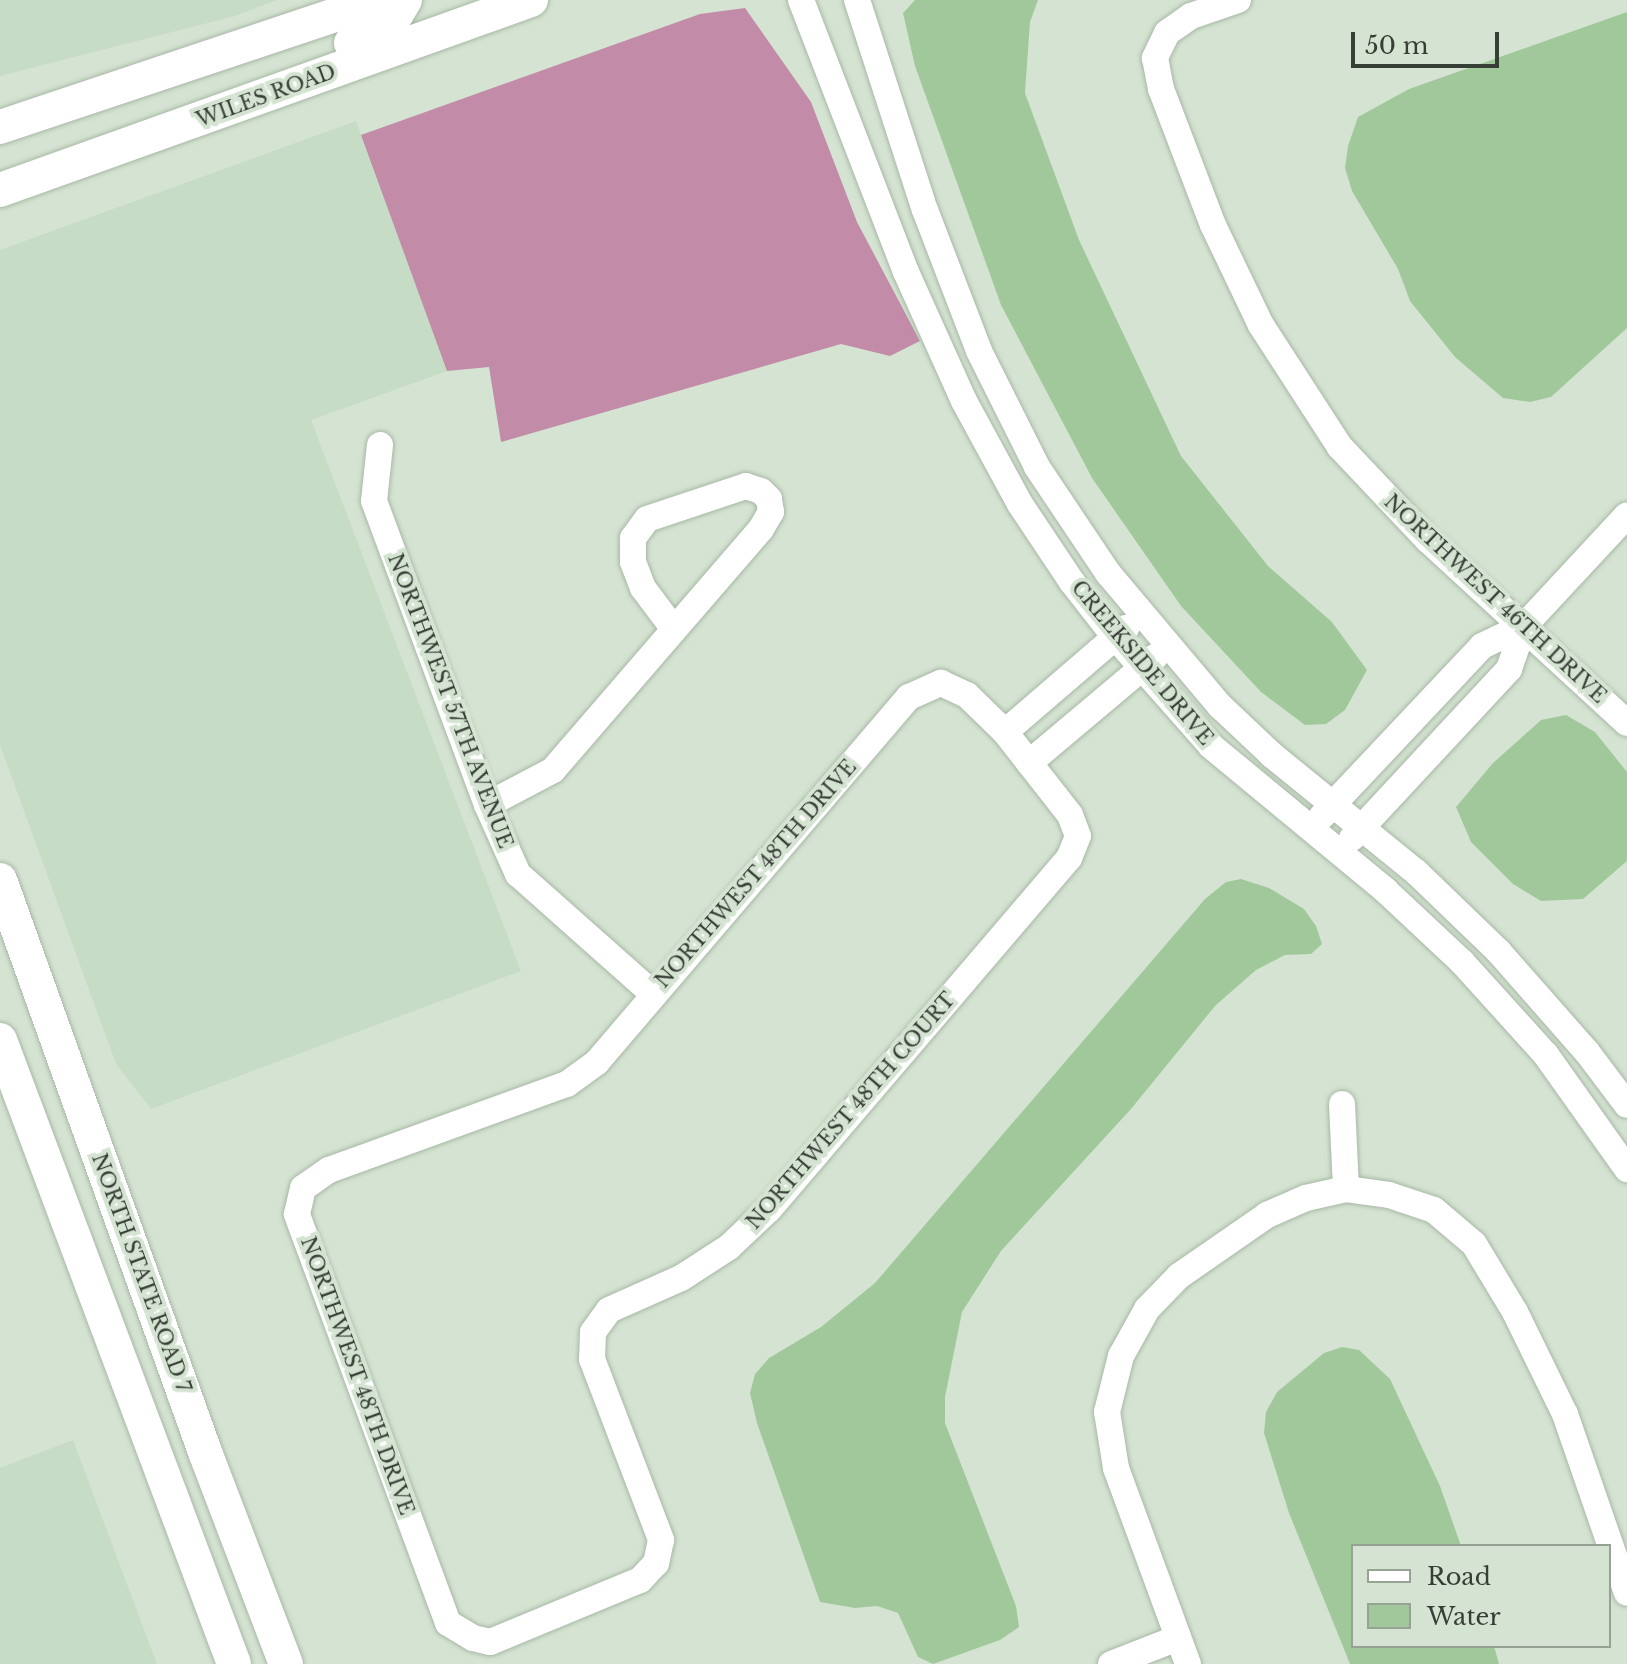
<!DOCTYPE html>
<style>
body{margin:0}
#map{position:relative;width:1627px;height:1664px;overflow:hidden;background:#d5e4d2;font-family:"Libre Baskerville",serif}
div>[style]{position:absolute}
.built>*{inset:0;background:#c7dcc4}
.forest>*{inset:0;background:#c28ba7}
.water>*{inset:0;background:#a1c89b}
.roads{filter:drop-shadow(0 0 2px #a8b8a6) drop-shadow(0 0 2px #a8b8a6)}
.minor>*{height:26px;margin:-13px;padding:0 13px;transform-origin:13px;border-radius:13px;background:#fff}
.major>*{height:34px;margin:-17px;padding:0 17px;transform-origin:17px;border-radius:17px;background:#fff}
span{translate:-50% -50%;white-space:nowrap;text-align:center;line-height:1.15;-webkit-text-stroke:8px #d5e4d2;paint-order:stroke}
.street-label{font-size:20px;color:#373e36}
.legend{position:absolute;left:1351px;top:1544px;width:260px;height:104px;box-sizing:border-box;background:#d5e4d2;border:2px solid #96a294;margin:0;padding:10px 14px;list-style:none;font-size:24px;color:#373e36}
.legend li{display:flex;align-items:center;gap:16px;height:40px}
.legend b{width:40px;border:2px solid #96a294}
.scale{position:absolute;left:1351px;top:32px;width:148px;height:36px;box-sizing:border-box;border:4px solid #373e36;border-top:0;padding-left:10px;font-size:24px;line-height:28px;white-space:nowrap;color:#373e36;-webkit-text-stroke:6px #d5e4d2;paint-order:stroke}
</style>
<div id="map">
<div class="built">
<i style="clip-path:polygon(0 0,277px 0,235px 16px,0 76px)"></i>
<i style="clip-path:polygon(356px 121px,447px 371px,311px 420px,521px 971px,151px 1109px,116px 1064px,0 745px,0 250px)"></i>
<i style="clip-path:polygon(73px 1440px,157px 1664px,0 1664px,0 1468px)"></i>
</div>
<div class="forest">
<i style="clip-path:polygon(745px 8px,811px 102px,857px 222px,920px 341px,890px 356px,841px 344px,501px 442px,489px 367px,447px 371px,361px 135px,700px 14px)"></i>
</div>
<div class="water">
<i style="clip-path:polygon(915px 0,1038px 0,1030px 22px,1025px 93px,1079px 240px,1181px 456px,1268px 566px,1332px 622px,1367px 670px,1345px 710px,1326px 724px,1305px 725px,1261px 692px,1181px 606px,1092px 478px,1001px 305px,915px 66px,903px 13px)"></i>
<i style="clip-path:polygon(1627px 12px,1627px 328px,1551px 397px,1530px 402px,1503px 398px,1455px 357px,1410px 301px,1398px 269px,1352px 191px,1345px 168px,1348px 146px,1358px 117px,1409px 89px)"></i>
<i style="clip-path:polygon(1566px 715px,1595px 732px,1627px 772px,1627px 861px,1583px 899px,1541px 901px,1513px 884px,1471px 842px,1456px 807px,1493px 763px,1541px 720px)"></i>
<i style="clip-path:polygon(1241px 879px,1269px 888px,1304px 909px,1316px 926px,1322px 944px,1311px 954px,1285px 955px,1256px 970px,1215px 1006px,1131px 1109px,1001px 1251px,962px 1312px,945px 1397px,945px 1423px,1016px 1606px,1019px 1627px,1000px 1640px,933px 1664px,918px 1657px,898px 1613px,877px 1606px,855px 1608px,820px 1602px,757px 1423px,750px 1393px,755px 1374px,769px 1358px,821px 1327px,875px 1283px,1205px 899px,1226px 882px)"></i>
<i style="clip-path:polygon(1342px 1347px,1359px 1350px,1390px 1379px,1440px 1486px,1461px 1546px,1353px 1546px,1353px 1646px,1494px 1646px,1499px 1664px,1350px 1664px,1289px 1513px,1264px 1433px,1266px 1412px,1277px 1392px,1324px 1353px)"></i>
</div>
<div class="roads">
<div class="minor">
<i style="left:801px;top:0;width:292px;rotate:68.9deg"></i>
<i style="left:906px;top:272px;width:141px;rotate:65.8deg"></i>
<i style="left:964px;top:401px;width:117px;rotate:61.5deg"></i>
<i style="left:1020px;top:504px;width:94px;rotate:56.3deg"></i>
<i style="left:1072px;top:582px;width:70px;rotate:52deg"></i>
<i style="left:1115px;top:637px;width:145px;rotate:48.6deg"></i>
<i style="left:1211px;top:746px;width:226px;rotate:39.6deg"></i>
<i style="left:1385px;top:890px;width:105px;rotate:43.1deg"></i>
<i style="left:1462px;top:962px;width:125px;rotate:47.9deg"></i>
<i style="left:1546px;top:1055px;width:140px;rotate:54.6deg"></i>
<i style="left:857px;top:0;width:221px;rotate:72.1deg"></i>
<i style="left:925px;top:210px;width:151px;rotate:69deg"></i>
<i style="left:979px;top:351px;width:130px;rotate:63.4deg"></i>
<i style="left:1037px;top:467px;width:128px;rotate:56.2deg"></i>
<i style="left:1108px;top:573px;width:174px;rotate:49.9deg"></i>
<i style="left:1220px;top:706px;width:71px;rotate:43.3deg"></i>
<i style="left:1272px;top:755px;width:186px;rotate:39.1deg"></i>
<i style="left:1416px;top:872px;width:115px;rotate:43.9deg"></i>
<i style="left:1499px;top:952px;width:133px;rotate:48.7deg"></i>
<i style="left:1587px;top:1052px;width:66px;rotate:53deg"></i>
<i style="left:1238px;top:0;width:50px;rotate:161.2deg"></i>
<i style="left:1191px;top:16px;width:29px;rotate:145deg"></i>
<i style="left:1167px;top:33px;width:28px;rotate:116deg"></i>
<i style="left:1155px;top:58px;width:32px;rotate:79deg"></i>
<i style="left:1161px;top:89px;width:146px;rotate:69.1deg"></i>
<i style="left:1213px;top:225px;width:111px;rotate:64.4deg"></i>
<i style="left:1261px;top:325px;width:145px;rotate:57.1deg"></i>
<i style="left:1340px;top:447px;width:128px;rotate:46.6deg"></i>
<i style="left:1428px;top:540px;width:270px;rotate:42.6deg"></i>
<i style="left:380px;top:445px;width:56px;rotate:96.1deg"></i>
<i style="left:374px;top:501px;width:324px;rotate:69.6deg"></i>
<i style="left:487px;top:805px;width:76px;rotate:65.8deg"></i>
<i style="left:518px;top:874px;width:181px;rotate:41.6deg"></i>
<i style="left:941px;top:683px;width:29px;rotate:25deg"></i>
<i style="left:967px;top:695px;width:53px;rotate:44.2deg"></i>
<i style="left:1005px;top:732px;width:105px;rotate:51.9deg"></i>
<i style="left:1070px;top:815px;width:22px;rotate:69deg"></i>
<i style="left:1078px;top:836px;width:24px;rotate:112deg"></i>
<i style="left:1069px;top:858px;width:462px;rotate:130.5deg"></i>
<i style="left:769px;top:1209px;width:55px;rotate:136.5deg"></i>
<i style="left:729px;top:1247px;width:57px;rotate:147.1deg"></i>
<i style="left:681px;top:1278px;width:79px;rotate:156deg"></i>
<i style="left:609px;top:1310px;width:27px;rotate:126deg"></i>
<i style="left:593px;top:1332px;width:27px;rotate:92deg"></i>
<i style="left:592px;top:1359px;width:194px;rotate:69.1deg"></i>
<i style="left:661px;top:1540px;width:24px;rotate:102deg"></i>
<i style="left:656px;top:1563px;width:23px;rotate:133deg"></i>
<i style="left:640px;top:1580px;width:162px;rotate:157.5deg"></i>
<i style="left:490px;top:1642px;width:17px;rotate:-167deg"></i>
<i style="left:473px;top:1638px;width:29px;rotate:-149deg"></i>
<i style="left:448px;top:1623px;width:436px;rotate:-110.3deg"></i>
<i style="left:297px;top:1214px;width:27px;rotate:-77deg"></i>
<i style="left:303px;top:1188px;width:32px;rotate:-35deg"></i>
<i style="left:329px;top:1170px;width:253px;rotate:-19.9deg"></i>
<i style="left:567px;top:1084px;width:37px;rotate:-36deg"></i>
<i style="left:597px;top:1062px;width:480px;rotate:-49.5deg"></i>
<i style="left:909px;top:697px;width:35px;rotate:-24deg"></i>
<i style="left:1005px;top:732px;width:160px;rotate:-40.7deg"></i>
<i style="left:1029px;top:763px;width:165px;rotate:-40.1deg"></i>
<i style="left:487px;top:805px;width:75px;rotate:-27.9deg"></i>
<i style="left:553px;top:770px;width:318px;rotate:-49.2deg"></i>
<i style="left:761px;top:529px;width:20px;rotate:-60deg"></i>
<i style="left:771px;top:512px;width:13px;rotate:-99deg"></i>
<i style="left:769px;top:499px;width:11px;rotate:-135deg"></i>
<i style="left:761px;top:491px;width:16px;rotate:-162deg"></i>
<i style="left:746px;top:486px;width:104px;rotate:161.6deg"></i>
<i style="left:647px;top:519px;width:24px;rotate:126deg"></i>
<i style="left:633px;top:538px;width:24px;rotate:90deg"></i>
<i style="left:633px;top:562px;width:28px;rotate:69deg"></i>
<i style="left:643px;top:588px;width:50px;rotate:53.1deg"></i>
<i style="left:1322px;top:816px;width:233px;rotate:-46.7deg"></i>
<i style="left:1482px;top:646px;width:47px;rotate:-25.5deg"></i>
<i style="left:1524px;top:626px;width:151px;rotate:-47.1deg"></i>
<i style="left:1352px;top:838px;width:231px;rotate:-47.1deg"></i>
<i style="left:1509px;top:669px;width:46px;rotate:-70.8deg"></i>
<i style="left:1342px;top:1104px;width:85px;rotate:87.3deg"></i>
<i style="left:1111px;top:1664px;width:72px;rotate:-21.2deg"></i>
<i style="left:1188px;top:1664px;width:209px;rotate:-110.2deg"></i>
<i style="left:1116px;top:1468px;width:57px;rotate:-99.1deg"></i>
<i style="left:1107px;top:1412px;width:58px;rotate:-76deg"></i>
<i style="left:1121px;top:1356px;width:54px;rotate:-61deg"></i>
<i style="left:1147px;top:1309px;width:46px;rotate:-45.9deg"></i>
<i style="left:1179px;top:1276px;width:107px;rotate:-34.7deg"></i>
<i style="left:1267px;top:1215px;width:43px;rotate:-23.6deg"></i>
<i style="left:1306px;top:1198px;width:41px;rotate:-12.7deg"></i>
<i style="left:1346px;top:1189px;width:43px;rotate:7.9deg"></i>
<i style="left:1389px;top:1195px;width:47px;rotate:18.4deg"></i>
<i style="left:1434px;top:1210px;width:52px;rotate:40.4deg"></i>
<i style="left:1474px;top:1244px;width:79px;rotate:58.9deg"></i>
<i style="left:1515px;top:1312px;width:114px;rotate:63.9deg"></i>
<i style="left:1565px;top:1414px;width:189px;rotate:70.9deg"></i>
</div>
<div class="major">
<i style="left:351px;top:43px;width:38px;rotate:-20deg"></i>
<i style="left:387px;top:30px;width:35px;rotate:-59deg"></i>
<i style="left:0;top:127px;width:401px;rotate:-18.5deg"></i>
<i style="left:0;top:190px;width:564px;rotate:-19.69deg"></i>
<i style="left:0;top:880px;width:608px;rotate:70.28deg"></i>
<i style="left:205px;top:1452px;width:227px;rotate:69.1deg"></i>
<i style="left:0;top:1040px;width:666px;rotate:69.44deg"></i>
</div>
</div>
<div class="street-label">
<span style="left:266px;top:96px;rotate:-20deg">WILES ROAD</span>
<span style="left:1495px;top:599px;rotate:43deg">NORTHWEST 46TH DRIVE</span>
<span style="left:1142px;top:663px;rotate:50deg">CREEKSIDE DRIVE</span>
<span style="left:450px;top:701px;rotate:69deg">NORTHWEST 57TH AVENUE</span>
<span style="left:756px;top:874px;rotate:-49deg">NORTHWEST 48TH DRIVE</span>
<span style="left:851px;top:1111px;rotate:-49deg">NORTHWEST 48TH COURT</span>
<span style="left:141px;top:1273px;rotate:70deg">NORTH STATE ROAD 7</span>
<span style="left:357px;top:1376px;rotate:70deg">NORTHWEST 48TH DRIVE</span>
</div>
<ul class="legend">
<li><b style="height:10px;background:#fff"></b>Road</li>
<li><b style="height:22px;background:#a1c89b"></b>Water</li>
</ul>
<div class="scale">50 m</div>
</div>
